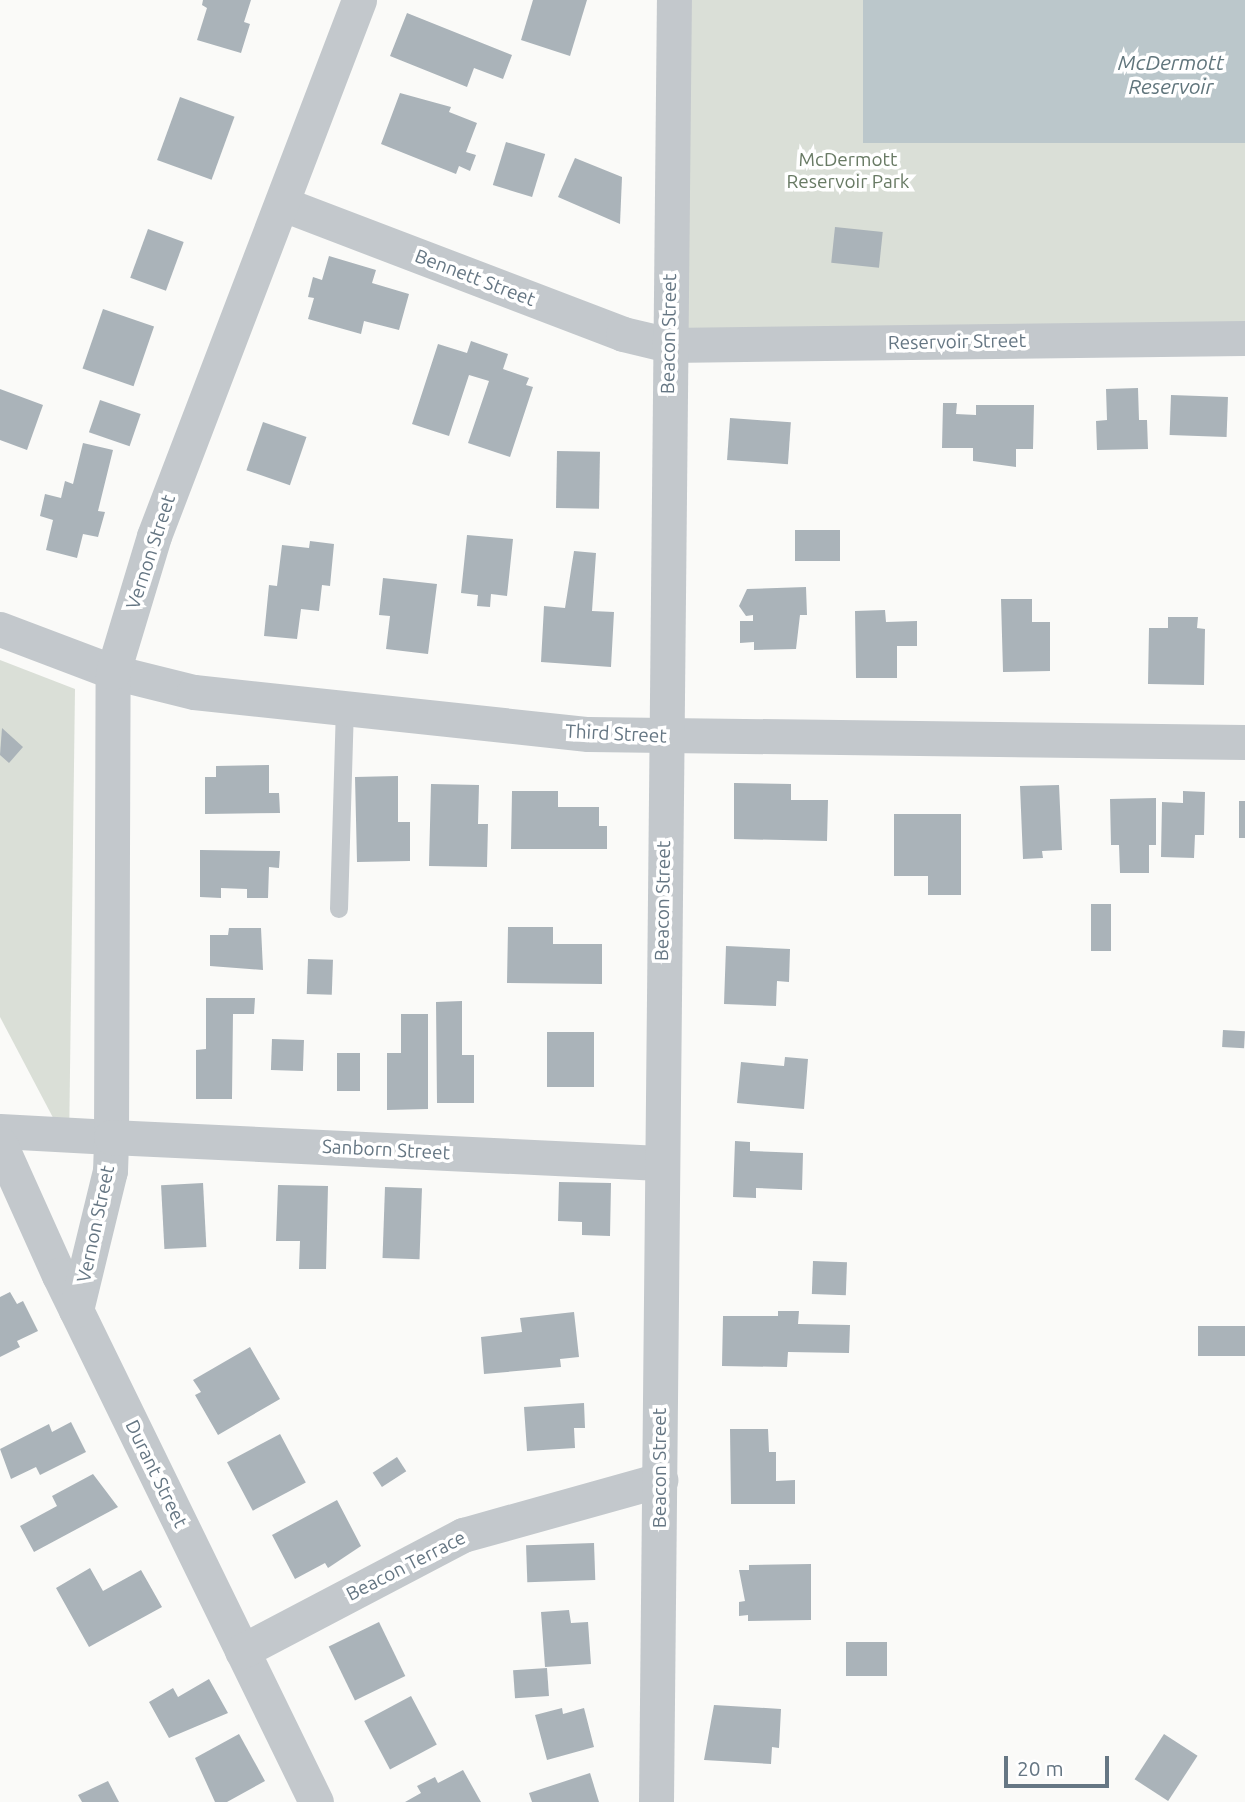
<!DOCTYPE html>
<style>
body{margin:0}
#map{position:relative;width:1245px;height:1802px;overflow:hidden;background:#fafaf8;font-family:Ubuntu,sans-serif}
div>[style]{position:absolute}
.green>*{inset:0;background:#dadfd7;transform-origin:0 0}
.water>*{inset:0;background:#bbc7cb;transform-origin:0 0}
.building>*{inset:0;background:#aab3b9;transform-origin:0 0}
.service>*{height:18px;margin:-9px;padding:0 9px;transform-origin:9px;border-radius:9px;background:#c3c8cc}
.minor>*{height:35px;margin:-17.5px;padding:0 17.5px;transform-origin:17.5px;border-radius:17.5px;background:#c3c8cc}
span{translate:-50% -50%;white-space:nowrap;text-align:center;line-height:1.15;-webkit-text-stroke:7px #fff;paint-order:stroke}
.park-label{font-size:19px;color:#687a64}
.street-label{font-size:19px;color:#657683}
.water-label{font-size:21px;color:#60757c;font-style:italic}
.scale{position:absolute;left:1004px;top:1756px;width:105px;height:32px;box-sizing:border-box;border:4px solid #657683;border-top:0;padding-left:9px;font-size:21px;line-height:24px;white-space:nowrap;color:#657683;-webkit-text-stroke:5px #fff;paint-order:stroke}
</style>
<div id="map">
<div class="green">
<i style="left:672px;top:0;width:573px;height:345px"></i>
<i style="clip-path:polygon(0 660px,75px 689px,69px 1148px,0 1017px)"></i>
</div>
<div class="water">
<i style="left:863px;top:0;width:382px;height:143px"></i>
</div>
<div class="building">
<i style="clip-path:polygon(203px 0,251px 0,244px 22px,250px 24px,241px 53px,197px 40px,207px 8px,202px 5px)"></i>
<i style="clip-path:polygon(533px 0,587px 0,570px 56px,521px 40px)"></i>
<i style="clip-path:polygon(407px 13px,512px 55px,503px 79px,474px 68px,467px 87px,390px 56px)"></i>
<i style="clip-path:polygon(400px 93px,451px 107px,449px 112px,477px 123px,466px 152px,476px 155px,470px 171px,459px 166px,456px 174px,381px 144px)"></i>
<i style="left:180px;top:97px;width:58px;height:67px;rotate:20deg"></i>
<i style="left:506px;top:142px;width:41px;height:45px;rotate:17deg"></i>
<i style="clip-path:polygon(575px 158px,622px 177px,620px 224px,558px 197px)"></i>
<i style="left:835px;top:227px;width:48px;height:36px;rotate:6deg"></i>
<i style="left:148px;top:229px;width:38px;height:52px;rotate:20deg"></i>
<i style="clip-path:polygon(329px 256px,376px 270px,372px 283px,409px 294px,399px 330px,364px 321px,361px 334px,308px 319px,314px 298px,308px 297px,313px 277px,322px 280px)"></i>
<i style="left:103px;top:309px;width:54px;height:63px;rotate:19deg"></i>
<i style="clip-path:polygon(471px 341px,508px 354px,503px 369px,529px 378px,526px 385px,533px 387px,510px 457px,468px 443px,489px 381px,469px 375px,449px 436px,412px 424px,438px 344px,467px 353px)"></i>
<i style="clip-path:polygon(1138px 388px,1139px 420px,1147px 420px,1148px 449px,1097px 450px,1096px 421px,1107px 420px,1106px 389px)"></i>
<i style="clip-path:polygon(0 389px,43px 405px,27px 450px,0 440px)"></i>
<i style="left:1171px;top:395px;width:57px;height:40px;rotate:2deg"></i>
<i style="left:100px;top:400px;width:43px;height:34px;rotate:19deg"></i>
<i style="clip-path:polygon(943px 403px,957px 403px,956px 414px,976px 415px,976px 405px,1034px 405px,1033px 449px,1016px 449px,1016px 467px,973px 461px,973px 448px,942px 448px)"></i>
<i style="left:730px;top:418px;width:61px;height:42px;rotate:4deg"></i>
<i style="left:263px;top:422px;width:46px;height:51px;rotate:19deg"></i>
<i style="clip-path:polygon(83px 443px,113px 450px,98px 511px,105px 512px,98px 537px,83px 534px,77px 558px,46px 550px,53px 520px,40px 516px,45px 494px,61px 498px,65px 481px,73px 484px)"></i>
<i style="left:557px;top:451px;width:43px;height:57px;rotate:1deg"></i>
<i style="left:795px;top:530px;width:45px;height:31px"></i>
<i style="clip-path:polygon(467px 535px,513px 539px,507px 596px,491px 594px,490px 607px,477px 606px,478px 595px,461px 593px)"></i>
<i style="clip-path:polygon(310px 541px,334px 544px,330px 586px,322px 585px,319px 611px,301px 609px,297px 639px,264px 636px,269px 585px,277px 586px,282px 545px,309px 548px)"></i>
<i style="clip-path:polygon(574px 551px,596px 553px,592px 611px,614px 612px,611px 667px,541px 662px,544px 606px,565px 608px)"></i>
<i style="clip-path:polygon(383px 578px,437px 584px,428px 654px,386px 649px,390px 616px,379px 615px)"></i>
<i style="clip-path:polygon(806px 587px,807px 615px,800px 615px,796px 649px,754px 650px,754px 642px,740px 643px,740px 621px,753px 621px,753px 615px,746px 616px,739px 606px,747px 589px)"></i>
<i style="clip-path:polygon(1001px 599px,1032px 599px,1032px 622px,1050px 622px,1050px 671px,1003px 672px)"></i>
<i style="clip-path:polygon(885px 610px,886px 622px,917px 621px,917px 646px,897px 646px,897px 678px,856px 678px,855px 611px)"></i>
<i style="clip-path:polygon(1168px 617px,1198px 617px,1197px 628px,1205px 629px,1204px 685px,1148px 684px,1149px 628px,1168px 628px)"></i>
<i style="clip-path:polygon(2px 728px,23px 747px,9px 763px,0 755px)"></i>
<i style="clip-path:polygon(269px 765px,269px 793px,279px 793px,280px 813px,205px 814px,205px 777px,216px 777px,216px 766px)"></i>
<i style="clip-path:polygon(398px 776px,398px 822px,410px 822px,410px 861px,357px 862px,355px 777px)"></i>
<i style="clip-path:polygon(734px 783px,791px 784px,791px 800px,828px 800px,827px 841px,734px 839px)"></i>
<i style="clip-path:polygon(431px 784px,479px 785px,478px 824px,488px 824px,487px 867px,429px 866px)"></i>
<i style="clip-path:polygon(1059px 785px,1062px 850px,1042px 851px,1043px 858px,1023px 859px,1020px 786px)"></i>
<i style="clip-path:polygon(512px 791px,558px 791px,558px 807px,599px 807px,599px 826px,607px 826px,607px 849px,511px 849px)"></i>
<i style="clip-path:polygon(1183px 791px,1205px 792px,1204px 835px,1195px 835px,1194px 858px,1161px 857px,1162px 802px,1183px 803px)"></i>
<i style="clip-path:polygon(1156px 798px,1156px 845px,1149px 845px,1149px 873px,1120px 873px,1119px 845px,1111px 845px,1110px 799px)"></i>
<i style="left:1239px;top:801px;width:6px;height:37px"></i>
<i style="clip-path:polygon(894px 814px,961px 814px,961px 895px,928px 895px,928px 876px,894px 876px)"></i>
<i style="clip-path:polygon(200px 850px,280px 851px,279px 868px,269px 867px,268px 898px,247px 898px,247px 889px,221px 888px,221px 898px,200px 897px)"></i>
<i style="left:1091px;top:904px;width:20px;height:47px"></i>
<i style="clip-path:polygon(508px 927px,553px 927px,553px 944px,602px 944px,602px 984px,507px 983px)"></i>
<i style="clip-path:polygon(229px 928px,261px 928px,263px 970px,210px 966px,210px 935px,228px 935px)"></i>
<i style="clip-path:polygon(726px 946px,790px 949px,789px 982px,777px 981px,776px 1006px,724px 1004px)"></i>
<i style="left:308px;top:959px;width:25px;height:35px;rotate:2deg"></i>
<i style="clip-path:polygon(206px 998px,255px 998px,254px 1014px,233px 1014px,232px 1099px,196px 1099px,196px 1050px,206px 1049px)"></i>
<i style="clip-path:polygon(462px 1001px,462px 1055px,474px 1055px,474px 1103px,437px 1103px,436px 1002px)"></i>
<i style="clip-path:polygon(401px 1014px,428px 1014px,428px 1109px,387px 1110px,387px 1053px,401px 1053px)"></i>
<i style="left:1223px;top:1030px;width:22px;height:17px;rotate:3deg"></i>
<i style="left:547px;top:1032px;width:47px;height:55px"></i>
<i style="left:272px;top:1039px;width:32px;height:31px;rotate:2deg"></i>
<i style="left:337px;top:1053px;width:23px;height:38px"></i>
<i style="clip-path:polygon(785px 1057px,808px 1059px,804px 1109px,737px 1103px,741px 1062px,784px 1066px)"></i>
<i style="clip-path:polygon(735px 1141px,750px 1142px,750px 1151px,803px 1153px,802px 1190px,756px 1188px,756px 1198px,733px 1197px)"></i>
<i style="clip-path:polygon(559px 1182px,611px 1183px,610px 1236px,582px 1235px,582px 1222px,558px 1221px)"></i>
<i style="left:203px;top:1183px;width:64px;height:42px;rotate:87deg"></i>
<i style="clip-path:polygon(278px 1185px,328px 1186px,326px 1269px,299px 1269px,300px 1241px,276px 1241px)"></i>
<i style="left:385px;top:1187px;width:37px;height:71px;rotate:2deg"></i>
<i style="left:813px;top:1261px;width:34px;height:33px;rotate:2deg"></i>
<i style="clip-path:polygon(10px 1292px,17px 1304px,23px 1301px,38px 1331px,17px 1341px,20px 1347px,0 1357px,0 1297px)"></i>
<i style="clip-path:polygon(778px 1311px,799px 1311px,798px 1324px,850px 1325px,849px 1353px,788px 1352px,787px 1367px,722px 1366px,723px 1316px,778px 1316px)"></i>
<i style="clip-path:polygon(574px 1312px,579px 1357px,560px 1359px,561px 1367px,484px 1374px,481px 1337px,522px 1332px,520px 1318px)"></i>
<i style="left:1245px;top:1326px;width:30px;height:47px;rotate:90deg"></i>
<i style="clip-path:polygon(250px 1347px,280px 1399px,218px 1435px,195px 1395px,201px 1392px,193px 1380px)"></i>
<i style="clip-path:polygon(584px 1403px,585px 1428px,574px 1428px,575px 1448px,527px 1451px,524px 1407px)"></i>
<i style="clip-path:polygon(71px 1422px,86px 1452px,40px 1475px,36px 1467px,11px 1479px,0 1449px,49px 1424px,52px 1432px)"></i>
<i style="clip-path:polygon(730px 1429px,768px 1429px,769px 1452px,776px 1452px,776px 1481px,795px 1480px,795px 1504px,731px 1504px)"></i>
<i style="left:280px;top:1434px;width:55px;height:60px;rotate:62deg"></i>
<i style="left:397px;top:1457px;width:17px;height:29px;rotate:57deg"></i>
<i style="clip-path:polygon(93px 1474px,118px 1507px,34px 1552px,20px 1526px,57px 1506px,52px 1496px)"></i>
<i style="clip-path:polygon(337px 1500px,361px 1546px,328px 1568px,325px 1563px,295px 1579px,272px 1535px)"></i>
<i style="left:594px;top:1543px;width:37px;height:68px;rotate:88deg"></i>
<i style="clip-path:polygon(811px 1564px,811px 1620px,748px 1621px,748px 1615px,739px 1616px,739px 1602px,745px 1601px,739px 1570px,749px 1570px,749px 1565px)"></i>
<i style="clip-path:polygon(90px 1568px,103px 1591px,141px 1570px,162px 1607px,89px 1647px,56px 1588px)"></i>
<i style="clip-path:polygon(569px 1610px,571px 1623px,588px 1622px,591px 1664px,545px 1667px,541px 1612px)"></i>
<i style="left:379px;top:1622px;width:60px;height:56px;rotate:64deg"></i>
<i style="left:887px;top:1642px;width:34px;height:41px;rotate:90deg"></i>
<i style="left:547px;top:1668px;width:28px;height:34px;rotate:86deg"></i>
<i style="clip-path:polygon(209px 1679px,228px 1713px,169px 1738px,149px 1702px,173px 1688px,178px 1697px)"></i>
<i style="left:411px;top:1696px;width:55px;height:53px;rotate:62deg"></i>
<i style="clip-path:polygon(714px 1705px,781px 1709px,779px 1748px,772px 1747px,771px 1764px,704px 1760px)"></i>
<i style="clip-path:polygon(562px 1708px,563px 1714px,584px 1708px,594px 1747px,547px 1760px,535px 1715px)"></i>
<i style="clip-path:polygon(239px 1734px,265px 1781px,227px 1802px,215px 1802px,195px 1758px)"></i>
<i style="left:1164px;top:1734px;width:40px;height:54px;rotate:33deg"></i>
<i style="clip-path:polygon(463px 1770px,481px 1802px,405px 1802px,421px 1793px,417px 1786px,435px 1777px,438px 1783px)"></i>
<i style="clip-path:polygon(590px 1773px,599px 1802px,532px 1802px,529px 1793px)"></i>
<i style="clip-path:polygon(108px 1781px,119px 1802px,82px 1802px,78px 1795px)"></i>
</div>
<div class="service">
<i style="left:339px;top:909px;width:199px;rotate:-88.3deg"></i>
</div>
<div class="minor">
<i style="left:283px;top:204px;width:364px;rotate:20.9deg"></i>
<i style="left:623px;top:334px;width:47px;rotate:13.4deg"></i>
<i style="left:669px;top:345px;width:576px;rotate:-0.7deg"></i>
<i style="left:0;top:629px;width:121px;rotate:20.8deg"></i>
<i style="left:113px;top:672px;width:83px;rotate:13.9deg"></i>
<i style="left:194px;top:692px;width:396px;rotate:6.1deg"></i>
<i style="left:588px;top:734px;width:657px;rotate:0.7deg"></i>
<i style="left:0;top:1131px;width:111px;rotate:3.1deg"></i>
<i style="left:111px;top:1137px;width:465px;rotate:-89.8deg"></i>
<i style="left:113px;top:672px;width:142px;rotate:-73.2deg"></i>
<i style="left:154px;top:536px;width:574px;rotate:-69.07deg"></i>
<i style="left:0;top:1144px;width:144px;rotate:65.8deg"></i>
<i style="left:59px;top:1275px;width:586px;rotate:64deg"></i>
<i style="left:76px;top:1310px;width:143px;rotate:-76.3deg"></i>
<i style="left:110px;top:1171px;width:34px;rotate:-88deg"></i>
<i style="left:111px;top:1137px;width:550px;rotate:2.71deg"></i>
<i style="left:242px;top:1651px;width:250px;rotate:-27.7deg"></i>
<i style="left:463px;top:1535px;width:205px;rotate:-15.6deg"></i>
<i style="left:656px;top:1802px;width:1802px;rotate:-89.43deg"></i>
</div>
<div class="park-label">
<span style="left:848px;top:171px">McDermott<br>Reservoir Park</span>
</div>
<div class="street-label">
<span style="left:475px;top:278px;rotate:21deg">Bennett Street</span>
<span style="left:669px;top:334px;rotate:-89deg">Beacon Street</span>
<span style="left:957px;top:342px;rotate:-1deg">Reservoir Street</span>
<span style="left:151px;top:552px;rotate:-72deg">Vernon Street</span>
<span style="left:616px;top:734px;rotate:3deg">Third Street</span>
<span style="left:663px;top:901px;rotate:-89deg">Beacon Street</span>
<span style="left:386px;top:1150px;rotate:3deg">Sanborn Street</span>
<span style="left:96px;top:1224px;rotate:-78deg">Vernon Street</span>
<span style="left:660px;top:1468px;rotate:-90deg">Beacon Street</span>
<span style="left:156px;top:1474px;rotate:64deg">Durant Street</span>
<span style="left:406px;top:1566px;rotate:-27deg">Beacon Terrace</span>
</div>
<div class="water-label">
<span style="left:1171px;top:74px">McDermott<br>Reservoir</span>
</div>
<div class="scale">20 m</div>
</div>
